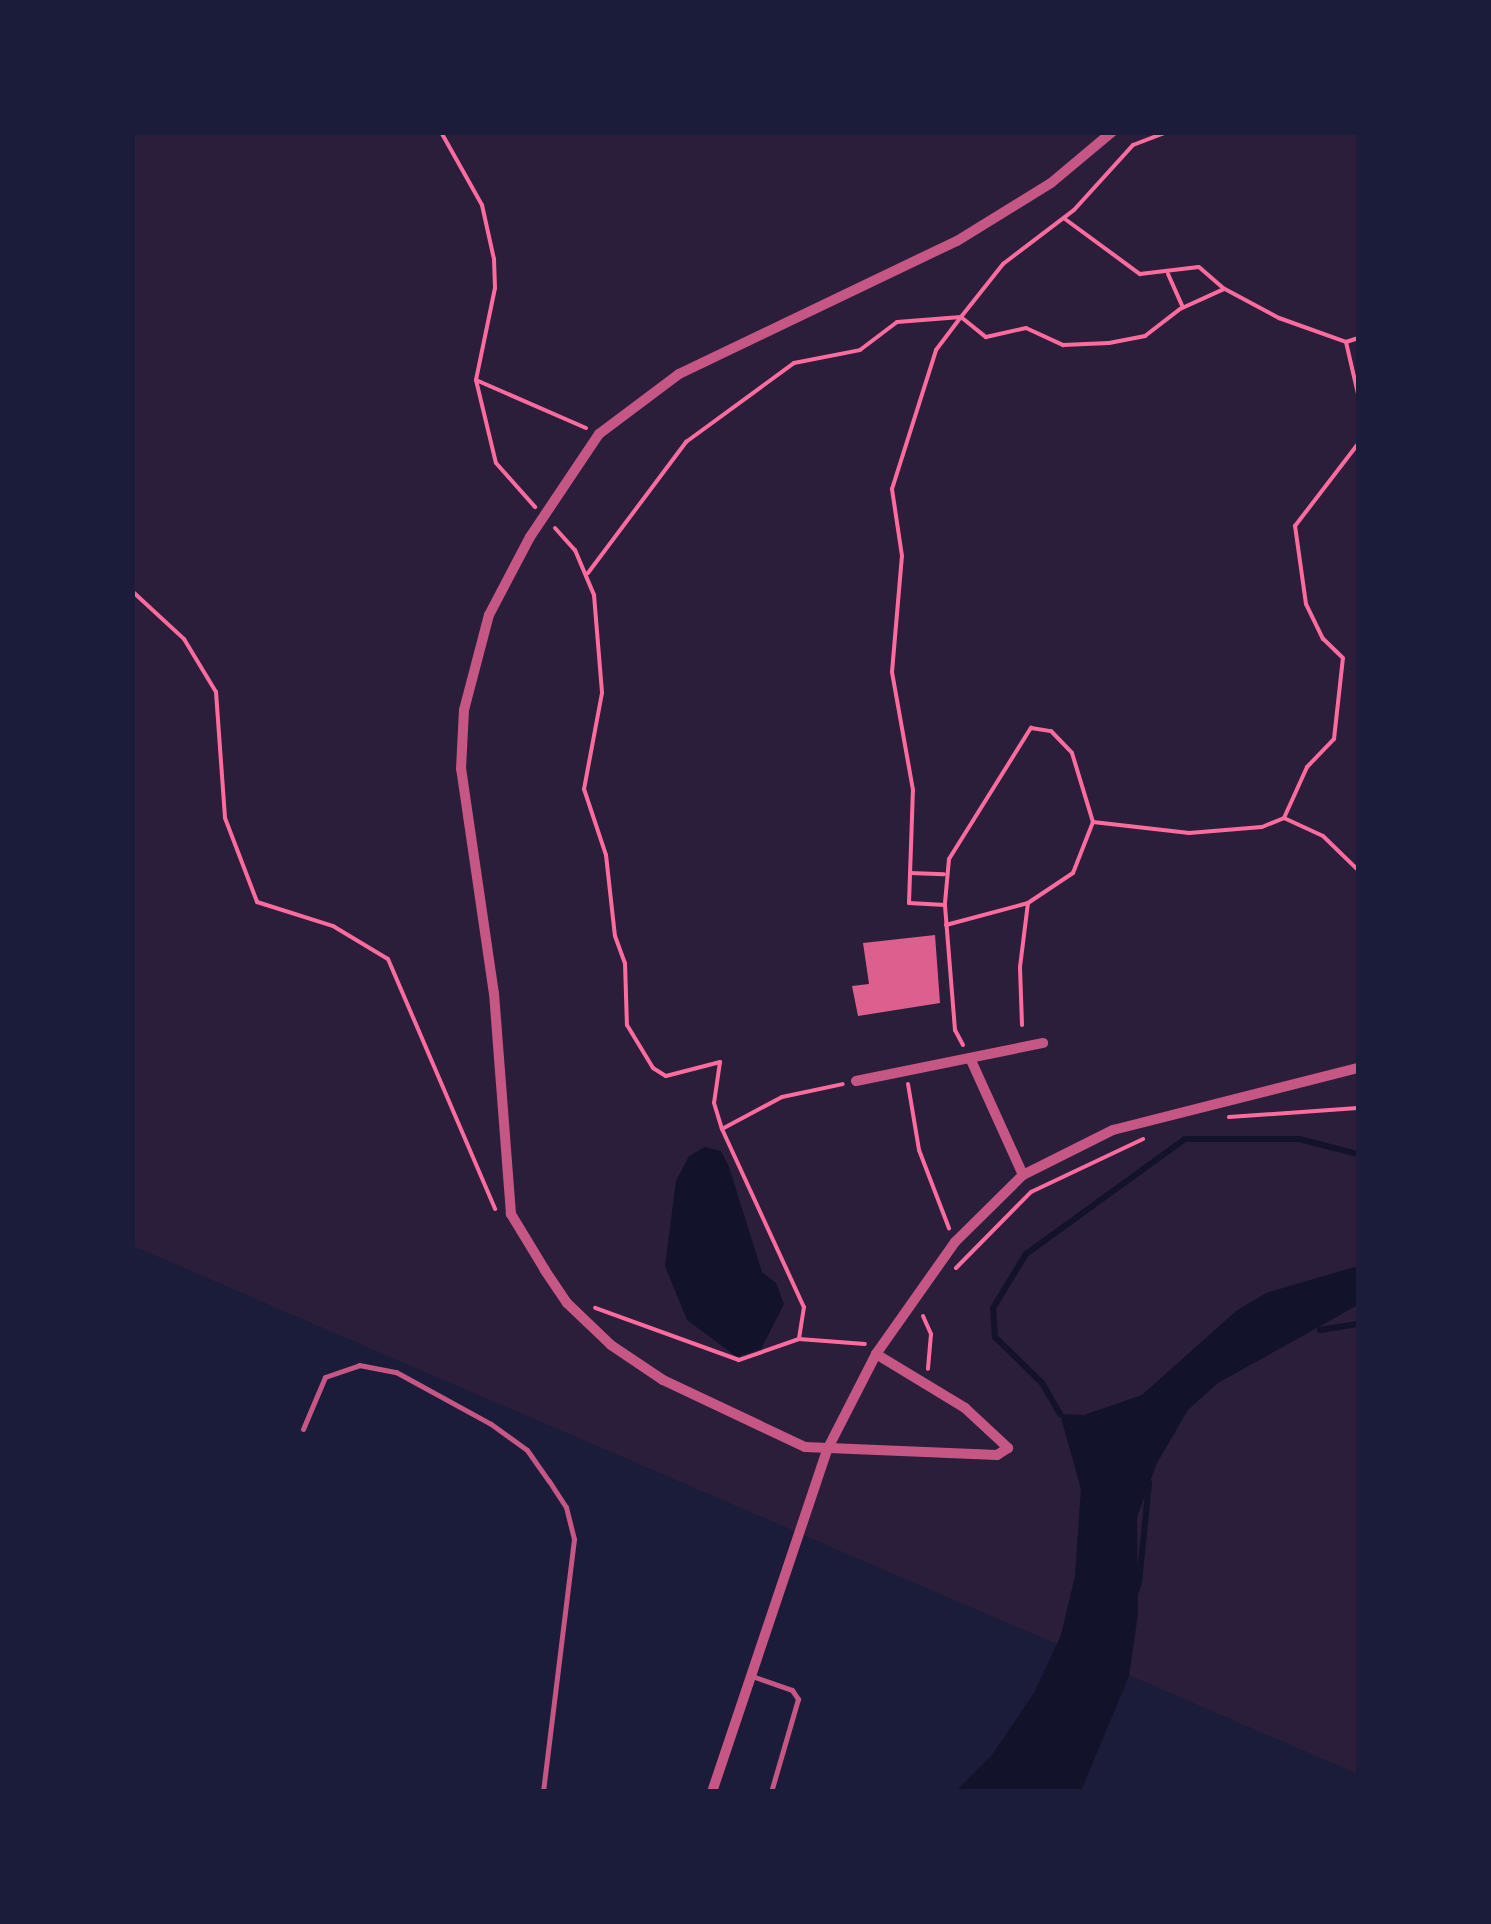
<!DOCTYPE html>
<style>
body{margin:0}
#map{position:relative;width:1491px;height:1924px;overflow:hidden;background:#1b1b3a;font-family:Karla,sans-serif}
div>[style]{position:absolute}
.green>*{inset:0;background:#2a1e3b}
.water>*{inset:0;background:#12122b}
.stream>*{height:6px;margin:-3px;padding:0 3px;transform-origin:3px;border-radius:3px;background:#12122b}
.building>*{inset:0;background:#dd5f8e}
.path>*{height:4px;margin:-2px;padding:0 2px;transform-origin:2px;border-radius:2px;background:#ff6b9d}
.service>*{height:5px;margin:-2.5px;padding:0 2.5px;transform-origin:2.5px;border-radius:2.5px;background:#c65784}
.minor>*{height:10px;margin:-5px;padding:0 5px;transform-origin:5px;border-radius:5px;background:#c65784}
span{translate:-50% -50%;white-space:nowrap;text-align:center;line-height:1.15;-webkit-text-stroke:8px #1b1b3a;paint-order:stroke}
.frame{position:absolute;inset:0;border:135px solid #1b1b3a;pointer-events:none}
</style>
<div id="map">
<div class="green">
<i style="clip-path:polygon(133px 133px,1358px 133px,1358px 1774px,133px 1246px)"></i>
</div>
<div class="water">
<i style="clip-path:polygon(705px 1147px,721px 1151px,729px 1167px,762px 1272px,776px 1283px,784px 1304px,761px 1349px,737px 1357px,687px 1320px,665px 1266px,676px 1181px,689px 1156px)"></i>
<i style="clip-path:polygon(1358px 1266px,1358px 1305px,1218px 1383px,1188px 1410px,1157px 1463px,1137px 1517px,1138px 1614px,1129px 1676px,1081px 1791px,956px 1791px,992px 1755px,1034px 1693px,1061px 1635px,1075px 1576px,1081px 1489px,1060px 1414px,1084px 1415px,1142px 1395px,1236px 1311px,1266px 1293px)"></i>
</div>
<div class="stream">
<i style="left:1320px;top:1330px;width:38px;rotate:-9deg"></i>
<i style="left:1060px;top:1414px;width:36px;rotate:-120deg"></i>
<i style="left:1042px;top:1383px;width:66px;rotate:-135.6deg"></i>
<i style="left:995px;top:1337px;width:29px;rotate:-94deg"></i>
<i style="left:993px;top:1308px;width:63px;rotate:-58.6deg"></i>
<i style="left:1026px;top:1254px;width:196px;rotate:-35.9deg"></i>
<i style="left:1185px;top:1139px;width:114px"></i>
<i style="left:1299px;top:1139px;width:61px;rotate:14.3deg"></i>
<i style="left:1132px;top:1602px;width:20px;rotate:-70deg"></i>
<i style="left:1139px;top:1583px;width:101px;rotate:-84.3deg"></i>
</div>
<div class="building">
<i style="clip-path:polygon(935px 935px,940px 1003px,858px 1016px,852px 986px,869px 984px,863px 943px)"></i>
</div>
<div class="path">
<i style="left:441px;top:132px;width:84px;rotate:60.7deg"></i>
<i style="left:482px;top:205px;width:55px;rotate:77.5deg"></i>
<i style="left:494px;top:259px;width:29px;rotate:88deg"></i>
<i style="left:495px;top:288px;width:94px;rotate:101.7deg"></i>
<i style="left:476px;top:380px;width:85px;rotate:76.5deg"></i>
<i style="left:496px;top:463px;width:59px;rotate:48.4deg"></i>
<i style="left:1065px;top:219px;width:93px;rotate:36.3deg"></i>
<i style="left:1140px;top:274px;width:59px;rotate:-6.8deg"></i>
<i style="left:1199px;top:267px;width:32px;rotate:41deg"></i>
<i style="left:1223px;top:288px;width:64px;rotate:28.2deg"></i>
<i style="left:1279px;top:318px;width:71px;rotate:19.7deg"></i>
<i style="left:1346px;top:342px;width:53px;rotate:77deg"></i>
<i style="left:1168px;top:274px;width:36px;rotate:66deg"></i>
<i style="left:1346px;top:342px;width:13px;rotate:-18deg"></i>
<i style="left:476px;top:380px;width:120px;rotate:23.6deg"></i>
<i style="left:555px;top:528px;width:30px;rotate:48deg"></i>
<i style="left:575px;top:550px;width:49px;rotate:67.1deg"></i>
<i style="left:594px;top:595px;width:98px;rotate:85.3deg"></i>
<i style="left:602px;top:693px;width:98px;rotate:100.6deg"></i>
<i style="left:584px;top:789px;width:70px;rotate:71.6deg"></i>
<i style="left:606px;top:855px;width:81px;rotate:83.7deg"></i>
<i style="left:615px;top:936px;width:29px;rotate:70deg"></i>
<i style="left:625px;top:963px;width:62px;rotate:88.2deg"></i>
<i style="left:627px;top:1025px;width:50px;rotate:58.8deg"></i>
<i style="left:653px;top:1068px;width:15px;rotate:32deg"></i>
<i style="left:666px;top:1076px;width:56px;rotate:-14.5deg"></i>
<i style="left:720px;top:1062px;width:41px;rotate:98.3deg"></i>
<i style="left:714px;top:1103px;width:27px;rotate:73deg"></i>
<i style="left:722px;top:1129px;width:196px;rotate:65.3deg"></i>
<i style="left:804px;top:1307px;width:32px;rotate:99deg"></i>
<i style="left:799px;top:1339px;width:64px;rotate:160.7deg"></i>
<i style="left:739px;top:1360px;width:153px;rotate:-160.1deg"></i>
<i style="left:588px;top:573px;width:164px;rotate:-53.2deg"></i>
<i style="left:686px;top:442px;width:134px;rotate:-36.2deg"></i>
<i style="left:794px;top:363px;width:67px;rotate:-11.1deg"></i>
<i style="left:860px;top:350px;width:46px;rotate:-37.1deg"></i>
<i style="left:897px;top:322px;width:64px;rotate:-4.5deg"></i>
<i style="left:961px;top:317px;width:32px;rotate:39deg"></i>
<i style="left:986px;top:337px;width:41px;rotate:-12.7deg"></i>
<i style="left:1026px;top:328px;width:41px;rotate:24.7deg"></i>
<i style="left:1063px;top:345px;width:46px;rotate:-2.5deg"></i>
<i style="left:1109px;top:343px;width:37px;rotate:-11deg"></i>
<i style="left:1145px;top:336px;width:44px;rotate:-37.6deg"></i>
<i style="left:1180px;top:309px;width:48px;rotate:-24.4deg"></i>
<i style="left:132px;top:591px;width:71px;rotate:42.7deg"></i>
<i style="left:184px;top:639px;width:62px;rotate:58.9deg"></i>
<i style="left:216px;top:692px;width:126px;rotate:85.9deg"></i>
<i style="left:225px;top:818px;width:90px;rotate:69.1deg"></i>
<i style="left:257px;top:902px;width:80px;rotate:17.5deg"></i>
<i style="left:333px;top:926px;width:64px;rotate:31deg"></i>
<i style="left:388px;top:959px;width:272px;rotate:66.8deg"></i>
<i style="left:1284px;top:818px;width:56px;rotate:-65.7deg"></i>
<i style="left:1307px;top:767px;width:39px;rotate:-46deg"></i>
<i style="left:1334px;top:739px;width:81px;rotate:-83.7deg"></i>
<i style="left:1343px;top:658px;width:28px;rotate:-136deg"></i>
<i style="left:1323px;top:639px;width:39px;rotate:-116deg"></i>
<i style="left:1306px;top:604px;width:79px;rotate:-98deg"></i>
<i style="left:1295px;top:526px;width:103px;rotate:-52.5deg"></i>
<i style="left:910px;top:873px;width:34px;rotate:2deg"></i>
<i style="left:945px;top:903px;width:44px;rotate:-84.8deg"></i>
<i style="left:949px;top:859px;width:155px;rotate:-58deg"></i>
<i style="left:1031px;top:728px;width:20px;rotate:9deg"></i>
<i style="left:1051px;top:731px;width:30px;rotate:46deg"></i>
<i style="left:1072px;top:753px;width:72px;rotate:73.1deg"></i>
<i style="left:946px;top:925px;width:85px;rotate:-15deg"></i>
<i style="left:1028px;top:903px;width:54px;rotate:-33.7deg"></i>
<i style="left:1073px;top:873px;width:55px;rotate:-68.6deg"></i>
<i style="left:1093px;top:822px;width:97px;rotate:6.5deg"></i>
<i style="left:1189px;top:833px;width:73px;rotate:-4.7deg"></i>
<i style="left:1262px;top:827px;width:24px;rotate:-22deg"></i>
<i style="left:1284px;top:818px;width:43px;rotate:24.8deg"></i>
<i style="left:1323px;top:836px;width:49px;rotate:44.2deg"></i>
<i style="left:1022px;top:1025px;width:58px;rotate:-92deg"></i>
<i style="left:1020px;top:967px;width:64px;rotate:-82.9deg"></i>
<i style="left:963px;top:1045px;width:17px;rotate:-118deg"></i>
<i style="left:955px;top:1030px;width:125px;rotate:-94.6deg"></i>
<i style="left:945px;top:905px;width:36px;rotate:-177deg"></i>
<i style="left:909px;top:903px;width:113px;rotate:-88deg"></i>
<i style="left:913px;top:790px;width:120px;rotate:-100.1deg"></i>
<i style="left:892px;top:672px;width:116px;rotate:-85.1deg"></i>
<i style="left:902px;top:556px;width:68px;rotate:-98.5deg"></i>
<i style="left:892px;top:489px;width:146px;rotate:-72.4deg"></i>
<i style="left:936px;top:350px;width:41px;rotate:-52.9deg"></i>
<i style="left:961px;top:317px;width:68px;rotate:-51.6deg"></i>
<i style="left:1003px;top:264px;width:89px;rotate:-37.3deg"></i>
<i style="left:1074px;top:210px;width:88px;rotate:-47.8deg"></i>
<i style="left:1133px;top:145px;width:36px;rotate:-21deg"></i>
<i style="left:908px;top:1084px;width:67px;rotate:80.5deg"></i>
<i style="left:919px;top:1150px;width:84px;rotate:69deg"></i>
<i style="left:1229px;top:1117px;width:129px;rotate:-4deg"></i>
<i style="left:722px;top:1129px;width:68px;rotate:-28.1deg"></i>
<i style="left:782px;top:1097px;width:62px;rotate:-12deg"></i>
<i style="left:956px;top:1268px;width:107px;rotate:-45.4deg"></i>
<i style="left:1031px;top:1192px;width:124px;rotate:-25.3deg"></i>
<i style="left:923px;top:1316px;width:20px;rotate:66deg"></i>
<i style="left:931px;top:1334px;width:35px;rotate:95deg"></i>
<i style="left:799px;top:1339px;width:66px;rotate:4.3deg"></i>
</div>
<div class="service">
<i style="left:303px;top:1429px;width:56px;rotate:-67.1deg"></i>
<i style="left:325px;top:1377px;width:36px;rotate:-19deg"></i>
<i style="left:359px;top:1365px;width:38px;rotate:11deg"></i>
<i style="left:396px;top:1372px;width:108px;rotate:28.7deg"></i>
<i style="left:491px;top:1424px;width:44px;rotate:35.8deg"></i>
<i style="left:527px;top:1450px;width:38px;rotate:55deg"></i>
<i style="left:549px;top:1481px;width:31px;rotate:57deg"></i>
<i style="left:566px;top:1507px;width:33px;rotate:76deg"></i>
<i style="left:574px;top:1539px;width:255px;rotate:97deg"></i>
<i style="left:752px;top:1676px;width:42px;rotate:19.3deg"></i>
<i style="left:792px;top:1690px;width:11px;rotate:56deg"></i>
<i style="left:798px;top:1699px;width:97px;rotate:106.2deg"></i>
</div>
<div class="minor">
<i style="left:970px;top:1058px;width:128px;rotate:65.6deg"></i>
<i style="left:856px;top:1081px;width:191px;rotate:-11.5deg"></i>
<i style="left:876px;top:1354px;width:104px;rotate:31.2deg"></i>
<i style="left:965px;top:1408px;width:59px;rotate:42.9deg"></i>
<i style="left:1008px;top:1448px;width:13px;rotate:148deg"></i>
<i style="left:997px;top:1455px;width:192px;rotate:-177.6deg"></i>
<i style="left:805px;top:1447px;width:157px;rotate:-154.7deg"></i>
<i style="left:663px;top:1380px;width:63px;rotate:-146.1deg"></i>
<i style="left:611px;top:1345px;width:61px;rotate:-136.3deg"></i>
<i style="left:567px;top:1303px;width:40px;rotate:-124deg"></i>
<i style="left:545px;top:1270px;width:66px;rotate:-121.3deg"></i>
<i style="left:511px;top:1214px;width:221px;rotate:-94.4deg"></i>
<i style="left:494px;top:994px;width:227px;rotate:-98.3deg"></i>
<i style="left:461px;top:769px;width:59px;rotate:-87.1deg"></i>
<i style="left:464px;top:710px;width:98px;rotate:-75.3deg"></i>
<i style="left:489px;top:615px;width:88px;rotate:-62.3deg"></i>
<i style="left:530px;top:537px;width:124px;rotate:-56.2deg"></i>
<i style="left:599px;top:434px;width:100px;rotate:-36.9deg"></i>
<i style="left:679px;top:374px;width:308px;rotate:-25.6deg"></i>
<i style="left:957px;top:241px;width:110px;rotate:-31.7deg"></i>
<i style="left:1051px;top:183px;width:80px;rotate:-39.9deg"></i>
<i style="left:712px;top:1792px;width:363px;rotate:-71.4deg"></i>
<i style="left:828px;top:1448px;width:106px;rotate:-62.9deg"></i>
<i style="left:876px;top:1354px;width:137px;rotate:-54.8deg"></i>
<i style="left:955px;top:1242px;width:95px;rotate:-44.6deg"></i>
<i style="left:1023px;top:1175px;width:101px;rotate:-26.6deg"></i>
<i style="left:1113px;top:1130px;width:253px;rotate:-14.2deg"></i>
</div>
<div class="frame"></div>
</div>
